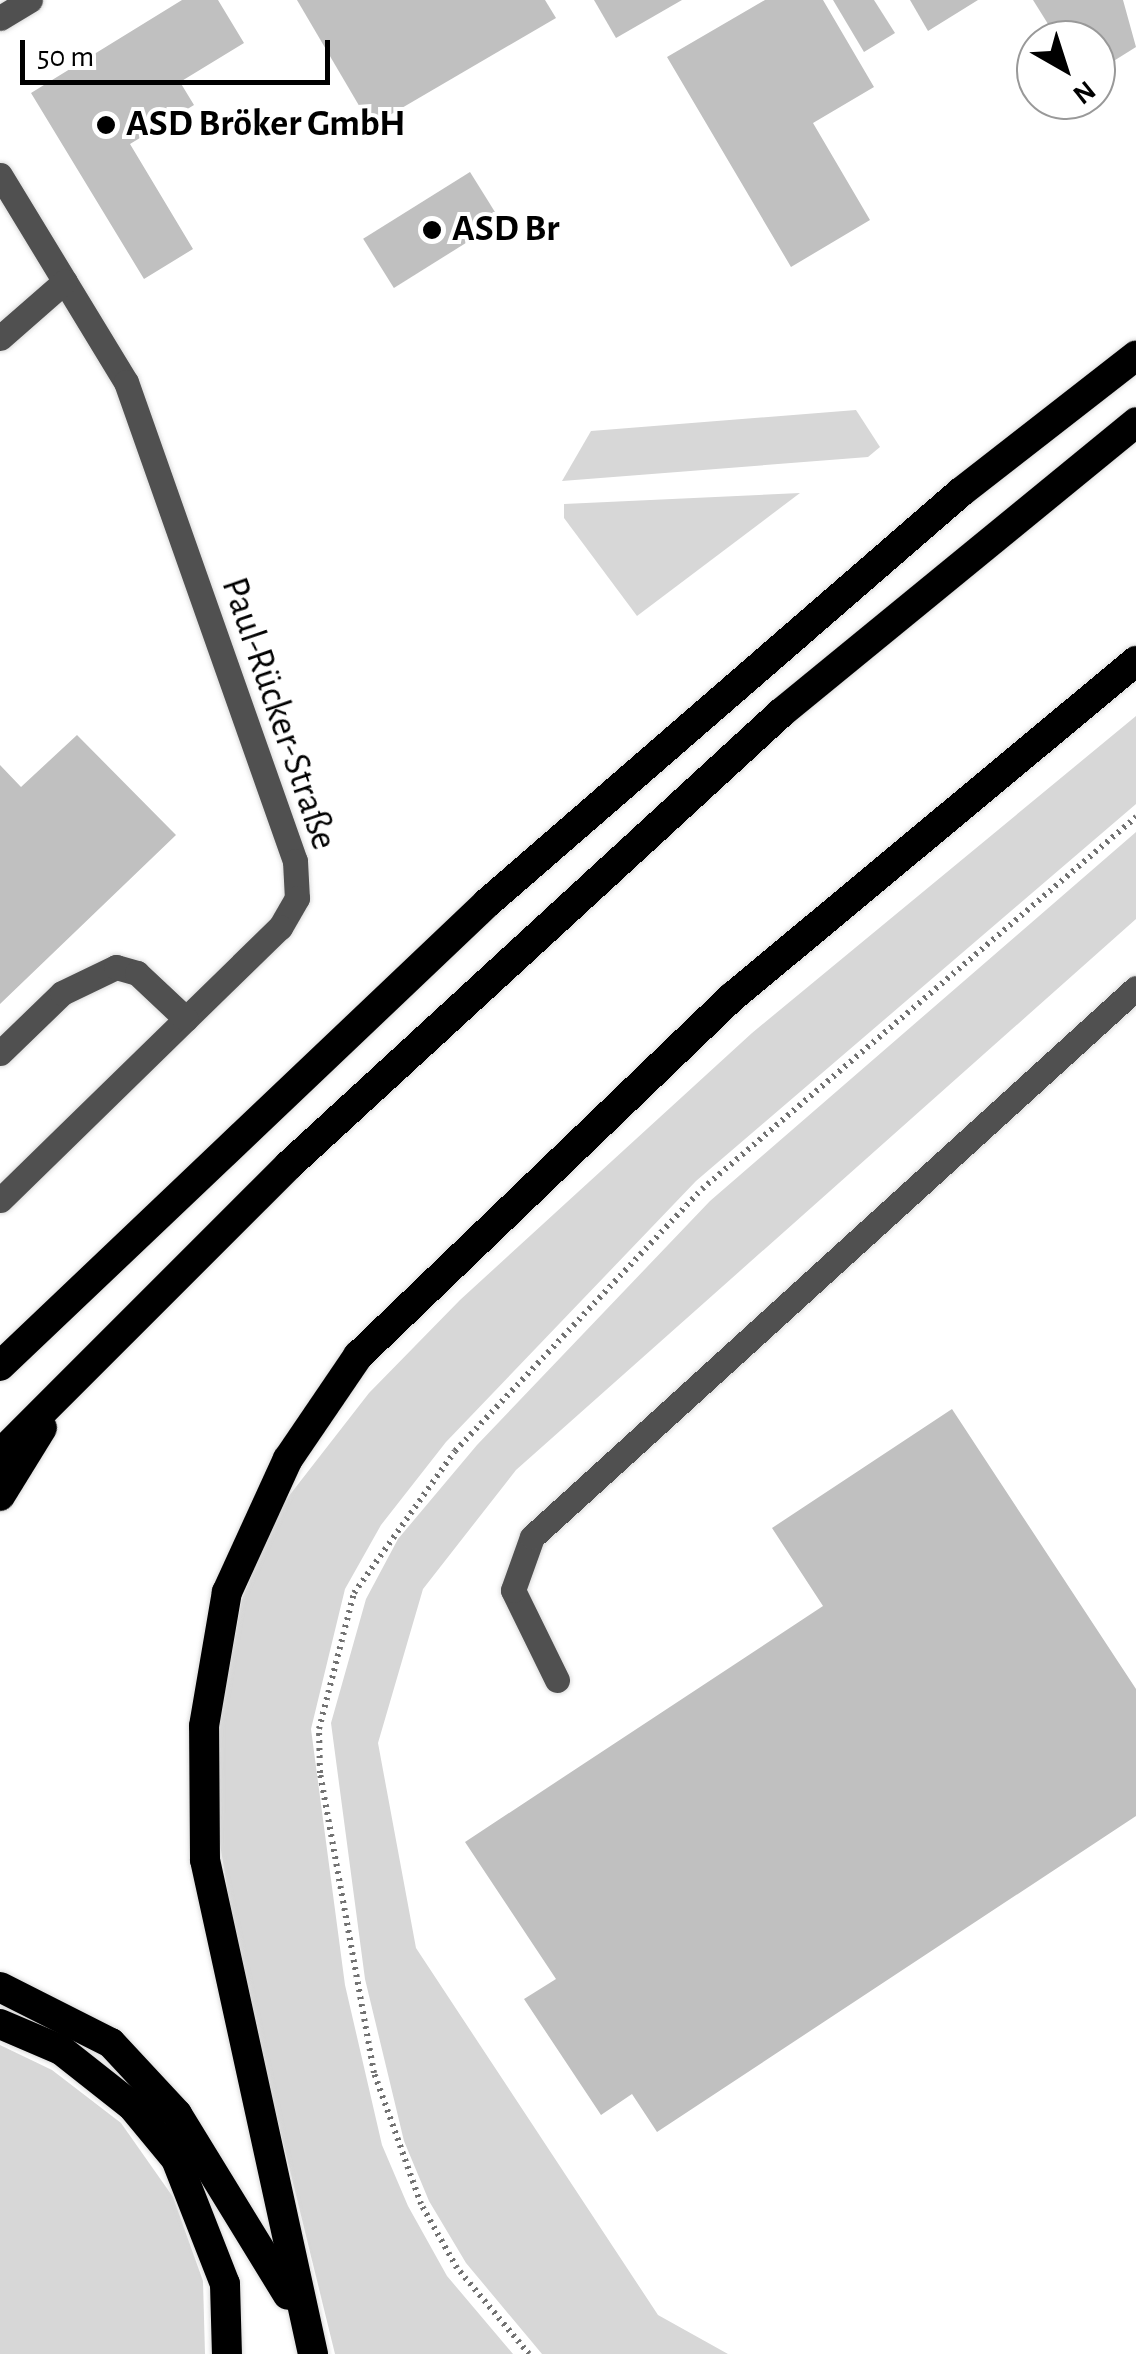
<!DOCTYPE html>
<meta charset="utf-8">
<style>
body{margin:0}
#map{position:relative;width:1136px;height:2354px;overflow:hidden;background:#fff;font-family:"Alegreya Sans",sans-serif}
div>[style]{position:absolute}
.green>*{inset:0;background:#d7d7d7}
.building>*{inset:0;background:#c0c0c0;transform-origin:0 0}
.path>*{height:6px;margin-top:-3px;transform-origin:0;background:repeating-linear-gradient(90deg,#727272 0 2.5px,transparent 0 7.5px)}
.roads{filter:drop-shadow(0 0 2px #dbdbdb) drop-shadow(0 0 2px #dbdbdb)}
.minor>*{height:25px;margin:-12.5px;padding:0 12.5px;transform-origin:12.5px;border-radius:12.5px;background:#505050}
.highway>*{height:30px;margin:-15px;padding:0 15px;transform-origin:15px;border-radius:15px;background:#000}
.dots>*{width:28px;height:28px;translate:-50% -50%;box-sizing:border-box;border:5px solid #fff;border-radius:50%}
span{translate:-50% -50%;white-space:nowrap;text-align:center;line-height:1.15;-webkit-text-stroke:8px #fff;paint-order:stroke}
.poi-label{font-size:38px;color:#000;font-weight:700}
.left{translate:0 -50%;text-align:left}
.street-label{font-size:38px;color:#000}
.north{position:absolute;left:1016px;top:20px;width:100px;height:100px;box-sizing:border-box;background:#fff;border:2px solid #999;border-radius:50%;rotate:141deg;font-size:28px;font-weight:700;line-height:40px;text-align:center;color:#000}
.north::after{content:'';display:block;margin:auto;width:35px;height:45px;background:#000;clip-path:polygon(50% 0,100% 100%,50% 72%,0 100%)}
.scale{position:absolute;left:20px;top:40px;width:310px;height:45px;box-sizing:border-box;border:5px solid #000;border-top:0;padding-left:12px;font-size:30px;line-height:35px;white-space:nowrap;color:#000;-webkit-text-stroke:8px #fff;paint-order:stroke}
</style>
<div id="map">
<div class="green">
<i style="clip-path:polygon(856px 410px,880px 447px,868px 457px,562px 481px,591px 431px)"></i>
<i style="clip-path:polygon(800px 493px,637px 616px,564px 518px,564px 504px)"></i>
<i style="clip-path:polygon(1136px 716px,1136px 804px,696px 1181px,446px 1442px,381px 1525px,345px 1589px,311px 1729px,345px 1985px,382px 2145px,408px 2206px,447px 2276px,513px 2354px,335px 2354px,240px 1967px,220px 1844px,219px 1722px,242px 1599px,278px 1510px,369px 1393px,460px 1300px,752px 1033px)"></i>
<i style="clip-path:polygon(1136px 832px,1136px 919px,516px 1470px,423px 1589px,378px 1743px,416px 1948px,658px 2315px,728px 2354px,542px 2354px,466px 2263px,429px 2201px,404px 2141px,365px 1979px,331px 1723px,366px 1599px,398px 1539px,477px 1445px,710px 1201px)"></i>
<i style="clip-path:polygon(0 2045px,52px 2070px,121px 2123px,173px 2197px,203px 2281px,205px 2354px,0 2354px)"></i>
</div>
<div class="building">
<i style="clip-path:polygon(182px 0,218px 0,244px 43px,180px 82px,194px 105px,130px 144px,193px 249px,144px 279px,31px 93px)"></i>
<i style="clip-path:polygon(297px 0,545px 0,556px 18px,371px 126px)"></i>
<i style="clip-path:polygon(594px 0,682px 0,616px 38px)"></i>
<i style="clip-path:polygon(765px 0,823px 0,874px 87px,813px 123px,870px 220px,791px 267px,667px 57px)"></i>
<i style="clip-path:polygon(833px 0,874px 0,895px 33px,864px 52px)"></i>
<i style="clip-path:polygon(910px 0,978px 0,928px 31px)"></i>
<i style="clip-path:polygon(1033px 0,1123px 0,1136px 47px,1096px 72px,1096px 40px,1058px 40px)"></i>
<i style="left:470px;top:172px;width:58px;height:126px;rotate:58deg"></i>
<i style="clip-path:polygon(77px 735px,176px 835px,0 1004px,0 765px,21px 787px)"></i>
<i style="clip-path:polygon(952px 1409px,1136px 1689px,1136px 1816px,657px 2132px,632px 2094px,601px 2115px,524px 1999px,556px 1979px,465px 1842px,823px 1606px,772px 1528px)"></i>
</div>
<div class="path">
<i style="left:529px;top:2354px;width:112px;rotate:-129.9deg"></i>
<i style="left:457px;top:2268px;width:73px;rotate:-119.4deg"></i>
<i style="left:421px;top:2204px;width:139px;rotate:-109.7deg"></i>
<i style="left:374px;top:2073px;width:305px;rotate:-100.2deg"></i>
<i style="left:320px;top:1773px;width:44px;rotate:-91.3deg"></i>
<i style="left:319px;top:1729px;width:140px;rotate:-75.6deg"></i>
<i style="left:354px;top:1593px;width:174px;rotate:-54.6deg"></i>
<i style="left:455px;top:1451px;width:360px;rotate:-46.7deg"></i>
<i style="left:702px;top:1189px;width:572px;rotate:-40.6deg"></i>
</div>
<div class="roads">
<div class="minor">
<i style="left:0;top:18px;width:35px;rotate:-31deg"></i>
<i style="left:0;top:175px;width:242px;rotate:58.7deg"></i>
<i style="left:126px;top:382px;width:508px;rotate:70.57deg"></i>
<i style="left:295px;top:861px;width:37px;rotate:87deg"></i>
<i style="left:297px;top:898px;width:34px;rotate:120deg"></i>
<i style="left:280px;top:927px;width:391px;rotate:135.7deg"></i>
<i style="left:0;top:338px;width:86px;rotate:-41.2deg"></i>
<i style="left:0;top:1053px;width:86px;rotate:-44.1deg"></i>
<i style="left:62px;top:993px;width:60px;rotate:-25.7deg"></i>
<i style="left:116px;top:967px;width:22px;rotate:16deg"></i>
<i style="left:137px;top:973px;width:67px;rotate:43.2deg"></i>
<i style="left:557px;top:1680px;width:100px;rotate:-116.1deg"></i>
<i style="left:513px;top:1590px;width:56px;rotate:-70.3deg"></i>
<i style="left:532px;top:1537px;width:816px;rotate:-42.27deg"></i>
</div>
<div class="highway">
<i style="left:0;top:1366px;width:672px;rotate:-43.55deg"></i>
<i style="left:487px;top:903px;width:627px;rotate:-40.93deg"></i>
<i style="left:961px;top:492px;width:222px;rotate:-37.9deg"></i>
<i style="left:0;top:1454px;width:409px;rotate:-45deg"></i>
<i style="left:289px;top:1165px;width:668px;rotate:-42.57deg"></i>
<i style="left:781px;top:713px;width:459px;rotate:-39.3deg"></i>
<i style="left:0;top:1496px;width:80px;rotate:-58.3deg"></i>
<i style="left:0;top:1987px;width:124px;rotate:26.8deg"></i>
<i style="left:111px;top:2043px;width:97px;rotate:47.1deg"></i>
<i style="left:177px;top:2114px;width:212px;rotate:58.5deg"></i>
<i style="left:0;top:2024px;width:66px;rotate:23.1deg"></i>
<i style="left:61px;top:2050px;width:90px;rotate:38.3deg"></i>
<i style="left:132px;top:2106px;width:69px;rotate:50.3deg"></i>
<i style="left:176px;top:2159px;width:134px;rotate:68.6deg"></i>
<i style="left:225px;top:2284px;width:70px;rotate:88.4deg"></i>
<i style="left:313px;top:2354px;width:506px;rotate:-102.33deg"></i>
<i style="left:205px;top:1860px;width:134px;rotate:-90.4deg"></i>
<i style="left:204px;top:1726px;width:136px;rotate:-80.3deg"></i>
<i style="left:227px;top:1592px;width:146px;rotate:-65.4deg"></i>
<i style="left:288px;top:1459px;width:125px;rotate:-55.8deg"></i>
<i style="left:358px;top:1356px;width:517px;rotate:-43.82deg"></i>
<i style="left:731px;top:998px;width:527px;rotate:-39.76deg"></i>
</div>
</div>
<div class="dots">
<i style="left:106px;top:125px;background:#000"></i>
<i style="left:432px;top:230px;background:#000"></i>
</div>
<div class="poi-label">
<span class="left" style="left:126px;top:125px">ASD Bröker GmbH</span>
<span class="left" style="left:452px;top:230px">ASD Br</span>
</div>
<div class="street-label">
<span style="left:278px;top:714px;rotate:71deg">Paul-Rücker-Straße</span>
</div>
<div class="north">N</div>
<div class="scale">50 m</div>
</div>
